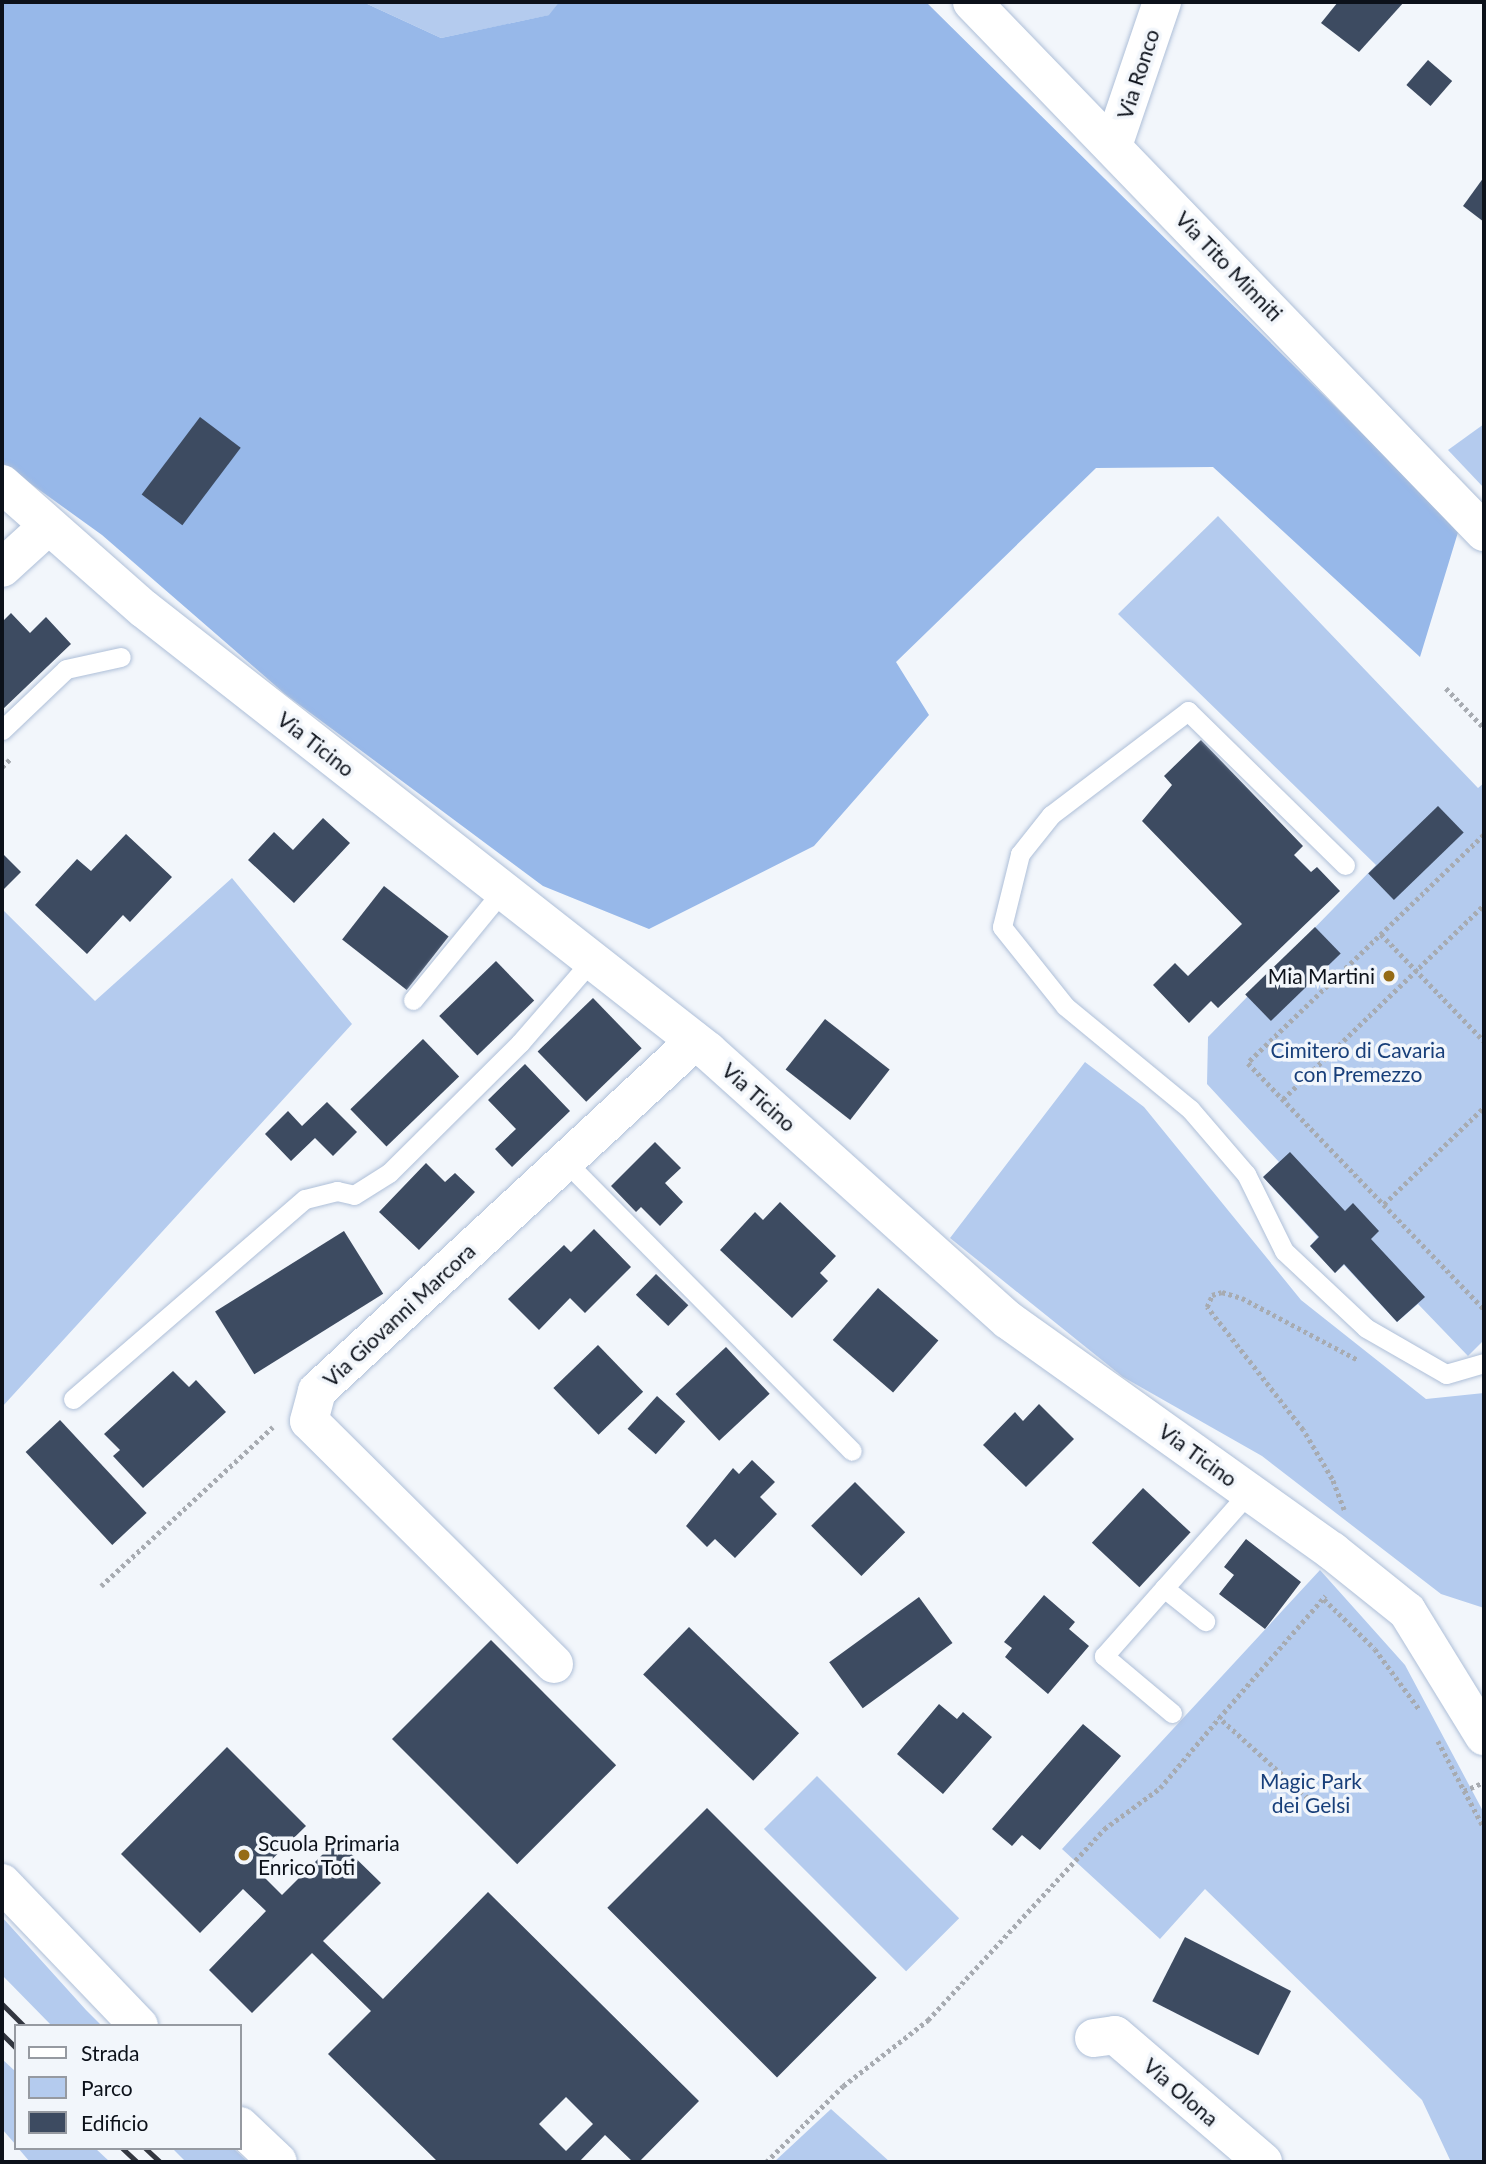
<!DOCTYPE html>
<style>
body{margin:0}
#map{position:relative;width:1486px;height:2164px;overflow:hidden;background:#f2f6fb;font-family:Lato,sans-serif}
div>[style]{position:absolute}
.green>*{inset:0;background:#b4cbee;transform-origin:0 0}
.forest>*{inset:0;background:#97b8e9}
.building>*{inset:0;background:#3d4b61;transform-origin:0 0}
.path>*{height:4.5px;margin-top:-2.25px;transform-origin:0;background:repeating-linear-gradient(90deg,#a7abb1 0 3.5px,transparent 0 7px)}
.roads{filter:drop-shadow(0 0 2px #aebfd8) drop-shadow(0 0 2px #aebfd8)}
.lane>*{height:19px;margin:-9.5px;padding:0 9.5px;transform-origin:9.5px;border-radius:9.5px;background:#fff}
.street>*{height:38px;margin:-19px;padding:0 19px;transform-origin:19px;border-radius:19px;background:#fff}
.rail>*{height:5px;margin:-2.5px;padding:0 2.5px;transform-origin:2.5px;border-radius:2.5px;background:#333740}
.dots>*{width:19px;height:19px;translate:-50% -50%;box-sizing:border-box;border:4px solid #f2f6fb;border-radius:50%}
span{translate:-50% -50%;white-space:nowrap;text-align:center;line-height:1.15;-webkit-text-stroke:7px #f2f6fb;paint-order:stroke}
.street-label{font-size:21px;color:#0c111a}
.poi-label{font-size:21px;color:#0c111a}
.right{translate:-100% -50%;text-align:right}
.left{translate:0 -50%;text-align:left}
.park-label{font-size:21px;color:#183f7a}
.frame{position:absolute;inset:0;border:4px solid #0c111a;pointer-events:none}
.legend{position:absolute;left:14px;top:2024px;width:228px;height:126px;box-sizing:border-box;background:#f2f6fb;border:2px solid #969aa1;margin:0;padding:9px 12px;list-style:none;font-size:21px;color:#0c111a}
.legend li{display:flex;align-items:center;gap:14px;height:35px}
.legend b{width:35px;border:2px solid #969aa1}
</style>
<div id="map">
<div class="green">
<i style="clip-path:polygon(363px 2px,559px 2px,550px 15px,441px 38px)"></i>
<i style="clip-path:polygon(1484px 424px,1484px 488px,1448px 450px)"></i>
<i style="clip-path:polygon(1218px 516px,1478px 788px,1484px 783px,1484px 1340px,1468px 1356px,1418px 1304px,1397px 1322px,1344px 1265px,1335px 1273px,1310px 1246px,1318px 1237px,1263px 1177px,1279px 1162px,1207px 1084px,1208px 1037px,1376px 865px,1118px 614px)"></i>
<i style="clip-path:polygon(232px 878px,352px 1024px,2px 1407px,2px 909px,95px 1001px)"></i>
<i style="clip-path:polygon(1085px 1062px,1144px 1107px,1301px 1300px,1426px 1399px,1484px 1393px,1484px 1608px,1441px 1594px,1262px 1456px,1123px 1377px,950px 1238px)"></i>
<i style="clip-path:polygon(1320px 1570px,1405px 1665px,1484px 1813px,1484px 2162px,1451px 2162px,1422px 2100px,1205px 1889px,1160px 1939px,1062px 1849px)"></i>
<i style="left:817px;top:1776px;width:201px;height:75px;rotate:45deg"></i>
<i style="clip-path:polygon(2px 1917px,86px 2010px,102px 2026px,52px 2026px,2px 1975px)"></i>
<i style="clip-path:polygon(2px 2059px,16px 2072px,16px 2145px,2px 2129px)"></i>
<i style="clip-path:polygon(831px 2109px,890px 2162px,774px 2162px)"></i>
<i style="clip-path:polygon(18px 2148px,95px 2148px,110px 2162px,30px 2162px)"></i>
<i style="clip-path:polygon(172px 2148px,233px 2148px,248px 2162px,186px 2162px)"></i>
</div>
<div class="forest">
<i style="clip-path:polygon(2px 2px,363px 2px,441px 38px,549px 15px,559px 2px,926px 2px,1459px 529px,1420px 657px,1213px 467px,1096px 468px,896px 662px,929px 715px,814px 846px,649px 929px,543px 886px,285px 694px,102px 535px,2px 463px)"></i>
</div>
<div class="building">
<i style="clip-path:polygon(1338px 2px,1404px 2px,1359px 52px,1321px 23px)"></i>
<i style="left:1428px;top:60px;width:32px;height:33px;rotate:41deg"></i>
<i style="clip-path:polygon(1484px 177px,1484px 222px,1463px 206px)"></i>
<i style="left:200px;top:417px;width:51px;height:97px;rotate:37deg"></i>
<i style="clip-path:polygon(11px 613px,30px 633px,46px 617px,71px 644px,2px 710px,2px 622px)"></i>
<i style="clip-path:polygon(1201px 740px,1303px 846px,1294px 855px,1311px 872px,1317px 867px,1340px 891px,1218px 1008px,1211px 1001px,1189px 1023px,1153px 985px,1175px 963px,1188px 976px,1242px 924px,1142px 821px,1172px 785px,1164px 776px)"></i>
<i style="left:1438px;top:806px;width:37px;height:97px;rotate:46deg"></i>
<i style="clip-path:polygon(323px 818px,350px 843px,294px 903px,248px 860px,274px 832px,293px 850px)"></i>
<i style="clip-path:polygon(126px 834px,172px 877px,130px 922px,123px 915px,87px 954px,35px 905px,77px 859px,91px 871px)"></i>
<i style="clip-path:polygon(2px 853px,21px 872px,2px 891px)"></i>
<i style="left:384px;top:886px;width:82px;height:68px;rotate:38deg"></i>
<i style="left:1315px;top:927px;width:37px;height:97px;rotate:46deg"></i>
<i style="left:496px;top:961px;width:55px;height:79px;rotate:46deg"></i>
<i style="left:593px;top:998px;width:70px;height:77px;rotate:46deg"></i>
<i style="left:825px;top:1019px;width:82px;height:64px;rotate:38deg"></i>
<i style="left:423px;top:1039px;width:52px;height:101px;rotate:46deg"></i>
<i style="clip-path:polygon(525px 1064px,570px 1111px,512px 1167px,495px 1149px,516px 1129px,488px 1100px)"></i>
<i style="clip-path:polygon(327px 1102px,357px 1132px,333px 1156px,315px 1138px,291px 1161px,265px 1134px,288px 1111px,302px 1126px)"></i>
<i style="clip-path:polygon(655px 1142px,681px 1168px,665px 1183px,683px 1202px,660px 1226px,641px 1207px,636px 1212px,611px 1186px)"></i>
<i style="clip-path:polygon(1290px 1152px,1345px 1211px,1353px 1203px,1379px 1231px,1371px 1239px,1425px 1297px,1397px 1322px,1344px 1264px,1335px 1273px,1310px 1246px,1319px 1237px,1263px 1177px)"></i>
<i style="clip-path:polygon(426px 1163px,445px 1182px,455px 1173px,475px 1192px,419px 1250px,379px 1212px)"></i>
<i style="clip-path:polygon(780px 1202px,836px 1256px,820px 1273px,828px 1281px,792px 1318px,720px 1250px,755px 1212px,763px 1220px)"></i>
<i style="clip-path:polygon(594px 1229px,631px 1267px,585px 1313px,570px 1298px,539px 1330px,508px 1299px,564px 1245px,571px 1252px)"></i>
<i style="left:344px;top:1231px;width:74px;height:152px;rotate:58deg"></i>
<i style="left:656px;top:1274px;width:45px;height:29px;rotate:44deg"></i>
<i style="left:878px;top:1288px;width:80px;height:69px;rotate:41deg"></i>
<i style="left:598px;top:1345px;width:65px;height:62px;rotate:46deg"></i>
<i style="left:726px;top:1347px;width:64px;height:69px;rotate:47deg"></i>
<i style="clip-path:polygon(173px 1371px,189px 1387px,196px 1380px,226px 1412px,143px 1488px,113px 1456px,120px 1450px,104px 1434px)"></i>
<i style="left:657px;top:1396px;width:38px;height:44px;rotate:42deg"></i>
<i style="clip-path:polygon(1039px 1404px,1074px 1439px,1026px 1487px,983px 1445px,1015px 1412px,1023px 1421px)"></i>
<i style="left:60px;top:1420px;width:127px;height:47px;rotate:47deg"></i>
<i style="clip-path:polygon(752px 1460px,775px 1482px,760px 1497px,777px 1514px,735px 1558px,715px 1539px,707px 1547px,686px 1526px,733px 1468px,739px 1474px)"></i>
<i style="left:855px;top:1482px;width:71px;height:62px;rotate:45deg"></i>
<i style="left:1143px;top:1488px;width:65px;height:75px;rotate:43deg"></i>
<i style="clip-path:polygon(1246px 1539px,1301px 1582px,1265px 1629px,1219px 1594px,1234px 1575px,1224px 1567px)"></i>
<i style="clip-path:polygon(1044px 1595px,1075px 1622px,1069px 1629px,1089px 1646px,1048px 1694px,1005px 1657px,1012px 1648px,1004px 1642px)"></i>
<i style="left:919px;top:1597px;width:57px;height:111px;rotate:54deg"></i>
<i style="left:689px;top:1627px;width:153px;height:66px;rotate:44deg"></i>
<i style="left:491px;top:1640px;width:177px;height:140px;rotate:45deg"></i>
<i style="clip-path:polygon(939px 1704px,957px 1719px,963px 1712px,992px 1737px,943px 1794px,897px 1754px)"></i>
<i style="clip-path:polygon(1083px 1724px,1121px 1756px,1040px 1850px,1022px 1835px,1012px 1846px,992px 1829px)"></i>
<i style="clip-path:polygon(evenodd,227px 1747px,306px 1826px,259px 1872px,282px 1895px,337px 1840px,381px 1883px,323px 1941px,383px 1999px,488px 1892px,699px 2101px,639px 2162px,633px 2162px,605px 2135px,579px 2162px,438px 2162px,328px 2054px,371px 2011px,312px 1953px,252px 2013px,209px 1970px,266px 1911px,243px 1889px,200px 1933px,121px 1854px,227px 1747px,566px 2097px,593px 2124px,566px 2151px,539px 2124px,566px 2097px)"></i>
<i style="left:707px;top:1808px;width:240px;height:141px;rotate:45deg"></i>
<i style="left:1185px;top:1937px;width:119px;height:72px;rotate:27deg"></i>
</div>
<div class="path">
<i style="left:1446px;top:688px;width:55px;rotate:46.5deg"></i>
<i style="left:2px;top:767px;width:11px;rotate:-45deg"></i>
<i style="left:1484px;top:835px;width:328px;rotate:136deg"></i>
<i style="left:1248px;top:1063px;width:341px;rotate:46.2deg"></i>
<i style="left:1381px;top:934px;width:149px;rotate:46.1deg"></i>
<i style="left:1283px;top:1099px;width:279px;rotate:-44deg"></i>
<i style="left:1384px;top:1204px;width:139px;rotate:-44.1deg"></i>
<i style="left:1344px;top:1510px;width:33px;rotate:-111deg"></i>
<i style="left:1332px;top:1479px;width:57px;rotate:-120.6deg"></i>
<i style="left:1303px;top:1430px;width:156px;rotate:-128deg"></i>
<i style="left:1207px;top:1307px;width:13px;rotate:-67deg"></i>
<i style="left:1212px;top:1295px;width:10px;rotate:-17deg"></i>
<i style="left:1222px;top:1292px;width:21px;rotate:17deg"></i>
<i style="left:1242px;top:1298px;width:132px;rotate:28.1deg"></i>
<i style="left:101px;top:1586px;width:234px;rotate:-42.8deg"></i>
<i style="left:1324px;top:1599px;width:71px;rotate:44.4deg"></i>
<i style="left:1375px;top:1649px;width:74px;rotate:53.7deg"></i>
<i style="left:1438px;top:1741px;width:98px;rotate:62.1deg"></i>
<i style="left:1464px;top:1791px;width:22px;rotate:-24deg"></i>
<i style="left:1313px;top:1803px;width:127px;rotate:-137.9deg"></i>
<i style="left:1219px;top:1718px;width:162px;rotate:-49deg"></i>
<i style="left:766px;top:2162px;width:108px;rotate:-44.6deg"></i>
<i style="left:843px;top:2086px;width:108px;rotate:-37.8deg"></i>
<i style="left:928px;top:2020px;width:260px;rotate:-47.3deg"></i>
<i style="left:1104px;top:1829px;width:69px;rotate:-36.2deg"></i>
<i style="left:1160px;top:1788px;width:92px;rotate:-49.9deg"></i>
</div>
<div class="roads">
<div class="lane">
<i style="left:2px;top:730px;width:88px;rotate:-43.6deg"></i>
<i style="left:66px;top:669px;width:56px;rotate:-12.3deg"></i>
<i style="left:1345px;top:865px;width:220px;rotate:-135.6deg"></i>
<i style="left:1188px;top:711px;width:172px;rotate:142.8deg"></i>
<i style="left:1051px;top:815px;width:50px;rotate:128.5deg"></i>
<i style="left:1020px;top:854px;width:75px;rotate:103.9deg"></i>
<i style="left:1002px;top:927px;width:101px;rotate:51.4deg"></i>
<i style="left:1065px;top:1006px;width:162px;rotate:39.5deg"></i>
<i style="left:1190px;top:1109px;width:86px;rotate:49.3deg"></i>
<i style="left:1246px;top:1174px;width:86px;rotate:63.7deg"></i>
<i style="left:1284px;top:1251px;width:112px;rotate:43.2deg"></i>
<i style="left:1366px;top:1328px;width:92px;rotate:29.9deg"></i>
<i style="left:1446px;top:1374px;width:40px;rotate:-16deg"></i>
<i style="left:413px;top:1000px;width:142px;rotate:-50.7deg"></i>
<i style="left:564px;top:1160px;width:409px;rotate:45.3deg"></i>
<i style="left:73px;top:1399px;width:306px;rotate:-40.8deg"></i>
<i style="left:305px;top:1199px;width:33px;rotate:-14deg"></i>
<i style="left:337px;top:1191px;width:17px;rotate:13deg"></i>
<i style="left:354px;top:1195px;width:41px;rotate:-32.2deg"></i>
<i style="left:389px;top:1173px;width:185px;rotate:-44.8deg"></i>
<i style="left:520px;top:1043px;width:110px;rotate:-49.1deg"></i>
<i style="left:1164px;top:1588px;width:53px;rotate:38.8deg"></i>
<i style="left:1172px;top:1713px;width:89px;rotate:-140deg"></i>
<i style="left:1104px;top:1656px;width:219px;rotate:-48.5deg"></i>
</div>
<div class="street">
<i style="left:972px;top:2px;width:737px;rotate:45.99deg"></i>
<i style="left:1113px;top:146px;width:152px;rotate:-71.2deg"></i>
<i style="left:2px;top:484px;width:189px;rotate:41.4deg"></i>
<i style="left:144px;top:609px;width:717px;rotate:38.09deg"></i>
<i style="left:708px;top:1051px;width:403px;rotate:41.9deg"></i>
<i style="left:1008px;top:1320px;width:398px;rotate:35.5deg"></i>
<i style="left:1332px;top:1551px;width:96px;rotate:38.7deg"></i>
<i style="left:1407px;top:1611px;width:147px;rotate:58.4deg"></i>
<i style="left:2px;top:568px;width:62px;rotate:-42.4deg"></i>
<i style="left:554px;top:1664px;width:345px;rotate:-135.2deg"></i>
<i style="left:309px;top:1421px;width:31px;rotate:-75deg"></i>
<i style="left:317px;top:1391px;width:515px;rotate:-42.8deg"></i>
<i style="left:2px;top:1883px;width:198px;rotate:46.2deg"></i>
<i style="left:1094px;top:2038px;width:21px;rotate:-8deg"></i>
<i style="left:1115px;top:2035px;width:195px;rotate:40.6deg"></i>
<i style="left:240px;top:2126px;width:52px;rotate:43.5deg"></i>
</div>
</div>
<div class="rail">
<i style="left:2px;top:2004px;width:31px;rotate:45deg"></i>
<i style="left:2px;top:2034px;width:20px;rotate:45deg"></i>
<i style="left:122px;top:2148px;width:21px;rotate:43deg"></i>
<i style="left:145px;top:2148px;width:21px;rotate:43deg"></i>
</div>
<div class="dots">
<i style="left:1389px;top:976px;background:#956b16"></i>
<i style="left:244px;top:1855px;background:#956b16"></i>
</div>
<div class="street-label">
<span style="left:1138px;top:74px;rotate:-72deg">Via Ronco</span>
<span style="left:1229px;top:266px;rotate:46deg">Via Tito Minniti</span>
<span style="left:316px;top:744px;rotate:38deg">Via Ticino</span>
<span style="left:759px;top:1097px;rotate:42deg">Via Ticino</span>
<span style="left:399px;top:1315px;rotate:-43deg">Via Giovanni Marcora</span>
<span style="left:1198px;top:1455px;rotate:36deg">Via Ticino</span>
<span style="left:1181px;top:2092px;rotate:41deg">Via Olona</span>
</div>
<div class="poi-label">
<span class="right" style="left:1375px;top:976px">Mia Martini</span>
<span class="left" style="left:258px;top:1855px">Scuola Primaria<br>Enrico Toti</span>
</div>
<div class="park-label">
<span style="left:1358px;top:1062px">Cimitero di Cavaria<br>con Premezzo</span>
<span style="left:1311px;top:1793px">Magic Park<br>dei Gelsi</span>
</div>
<div class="frame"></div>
<ul class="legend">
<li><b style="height:9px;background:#fff"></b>Strada</li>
<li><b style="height:19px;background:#b4cbee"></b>Parco</li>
<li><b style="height:19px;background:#3d4b61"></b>Edificio</li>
</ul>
</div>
